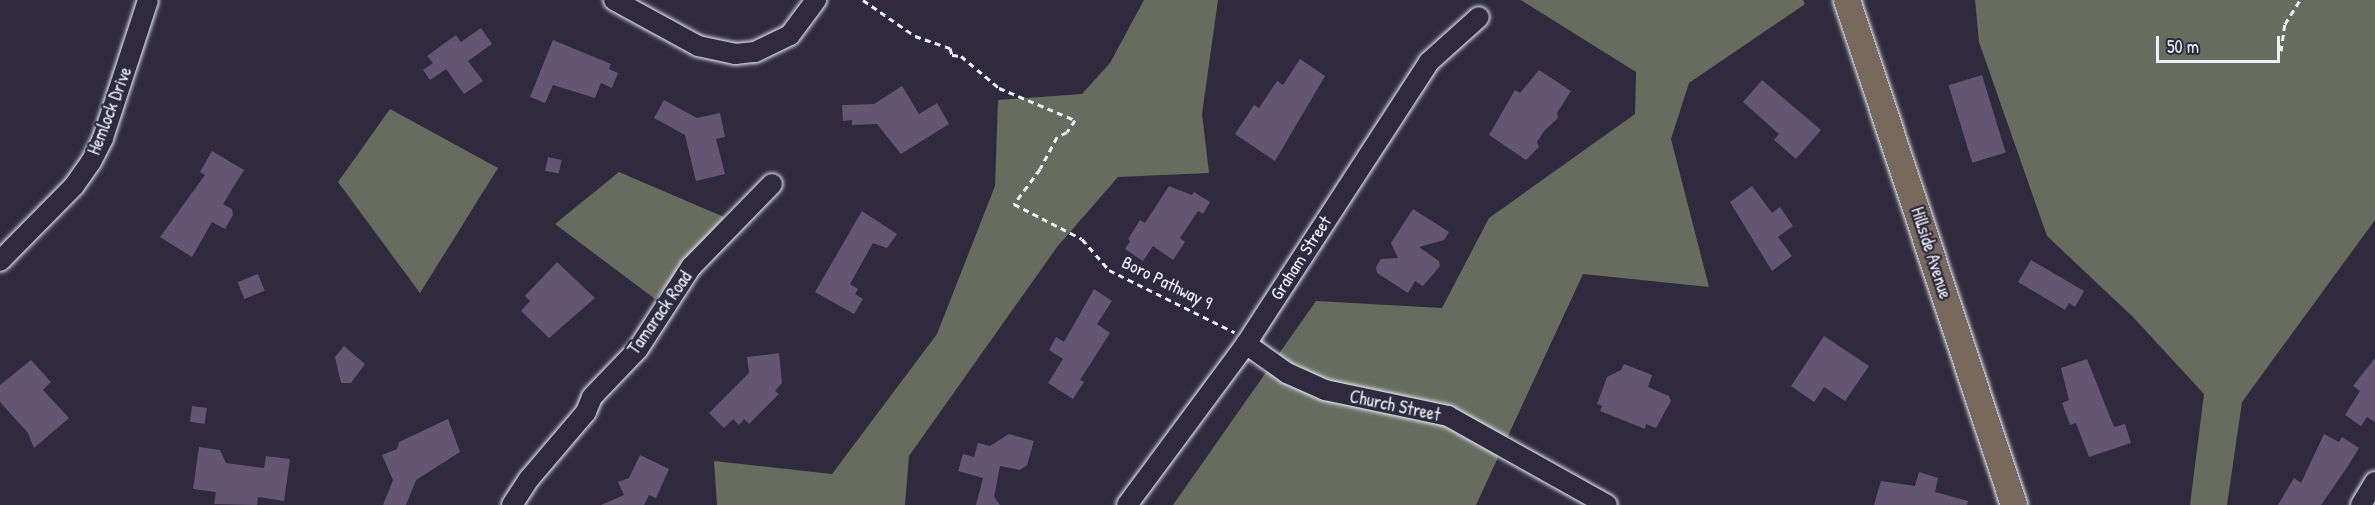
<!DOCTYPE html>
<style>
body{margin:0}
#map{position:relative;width:2375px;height:505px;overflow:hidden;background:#2f2a3d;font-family:"Patrick Hand",sans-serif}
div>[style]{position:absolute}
.green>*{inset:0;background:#676c5f}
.building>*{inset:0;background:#645672;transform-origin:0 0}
.path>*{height:3px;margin-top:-1.5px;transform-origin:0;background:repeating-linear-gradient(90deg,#e8f1f8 0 6px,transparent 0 10.5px)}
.roads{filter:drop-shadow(0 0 2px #e8f1f8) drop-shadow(0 0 2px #e8f1f8)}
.minor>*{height:20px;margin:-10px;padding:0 10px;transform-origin:10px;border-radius:10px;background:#2f2a3d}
.major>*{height:26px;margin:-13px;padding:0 13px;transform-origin:13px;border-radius:13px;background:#78695c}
span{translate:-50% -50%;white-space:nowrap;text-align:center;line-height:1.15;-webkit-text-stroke:4.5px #2f2a3d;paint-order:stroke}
.street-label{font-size:18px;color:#e8f1f8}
.scale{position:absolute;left:2156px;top:36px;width:124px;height:27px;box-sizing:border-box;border:3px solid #e8f1f8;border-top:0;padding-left:8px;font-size:18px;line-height:21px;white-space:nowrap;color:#e8f1f8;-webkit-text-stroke:4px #2f2a3d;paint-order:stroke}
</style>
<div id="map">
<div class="green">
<i style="clip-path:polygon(1144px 0,1218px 0,1202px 114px,1209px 173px,1118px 177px,1057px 247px,909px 456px,905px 505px,717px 505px,714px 461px,832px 474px,937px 334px,995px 186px,998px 100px,1082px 94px,1110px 63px)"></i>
<i style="clip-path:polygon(1521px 0,1803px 0,1805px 4px,1689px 83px,1671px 139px,1709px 287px,1583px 274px,1476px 505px,1173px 505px,1316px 301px,1442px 308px,1489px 218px,1635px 114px,1636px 72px)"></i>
<i style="clip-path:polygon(1975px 0,2375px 0,2375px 220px,2242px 402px,2227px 505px,2190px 505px,2204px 394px,2133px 317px,2047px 236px,1979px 42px)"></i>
<i style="clip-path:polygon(390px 109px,498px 168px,420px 293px,338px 182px)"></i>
<i style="clip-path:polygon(619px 172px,724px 217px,655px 299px,555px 224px)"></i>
</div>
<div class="building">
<i style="clip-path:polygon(481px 28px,492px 44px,468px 61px,483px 81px,464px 94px,446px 69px,430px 80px,423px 70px,433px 63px,427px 56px,456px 35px,461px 42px)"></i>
<i style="clip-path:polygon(553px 40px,611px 64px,609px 69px,618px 73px,612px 88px,601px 83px,595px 98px,553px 85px,545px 103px,530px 97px)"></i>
<i style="clip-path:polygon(1300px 59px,1325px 76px,1275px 161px,1235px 134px,1254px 105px,1259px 108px,1277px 81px,1283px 85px)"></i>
<i style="clip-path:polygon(1539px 70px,1571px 91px,1557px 113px,1558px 118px,1544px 131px,1537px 142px,1539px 147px,1526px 160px,1489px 135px,1515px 90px,1520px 93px)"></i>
<i style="left:1982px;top:75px;width:81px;height:35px;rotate:73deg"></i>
<i style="clip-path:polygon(1762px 80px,1821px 130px,1796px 159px,1774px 140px,1779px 134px,1743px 102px)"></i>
<i style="clip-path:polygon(902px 86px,919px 114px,937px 103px,949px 124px,901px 154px,877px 124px,852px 125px,852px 120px,843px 121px,842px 105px,874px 104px)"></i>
<i style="clip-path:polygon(664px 100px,697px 118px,720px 113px,725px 137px,716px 139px,725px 174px,696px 181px,685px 135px,654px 118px)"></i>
<i style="clip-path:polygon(212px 151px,244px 170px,223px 204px,232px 209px,233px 215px,225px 229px,212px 222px,192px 257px,160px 237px,205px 175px,200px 172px)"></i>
<i style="left:548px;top:157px;width:14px;height:14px;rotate:12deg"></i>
<i style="clip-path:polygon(1169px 186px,1192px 195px,1194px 192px,1210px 202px,1203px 214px,1198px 211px,1180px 238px,1185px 242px,1173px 260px,1153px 246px,1143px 261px,1125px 249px,1130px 241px,1128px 239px,1140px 220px,1145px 223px)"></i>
<i style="clip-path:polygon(1752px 186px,1772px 213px,1780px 207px,1793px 226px,1778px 237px,1792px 256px,1772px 271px,1730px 202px)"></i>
<i style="clip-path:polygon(1413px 209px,1449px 232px,1444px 240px,1419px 247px,1439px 261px,1440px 266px,1423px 286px,1415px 281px,1408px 293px,1377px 273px,1376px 267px,1381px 259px,1398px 258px,1391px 243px)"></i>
<i style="clip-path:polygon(862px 211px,897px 234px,887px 248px,873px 243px,850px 284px,858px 289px,855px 294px,863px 299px,854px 314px,815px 292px)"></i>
<i style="clip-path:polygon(2031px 260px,2084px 291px,2075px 307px,2069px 303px,2065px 310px,2018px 282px)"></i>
<i style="clip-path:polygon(557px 262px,595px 298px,549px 338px,521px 311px,530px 301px,525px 296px)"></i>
<i style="left:258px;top:274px;width:18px;height:22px;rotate:68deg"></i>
<i style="clip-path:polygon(1094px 289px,1112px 301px,1097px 324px,1110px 333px,1080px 380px,1084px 382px,1073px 399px,1048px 383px,1063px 359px,1049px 350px,1056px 337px,1064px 342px)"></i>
<i style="clip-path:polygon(1824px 336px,1869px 366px,1845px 401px,1824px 387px,1814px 402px,1791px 386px)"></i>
<i style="clip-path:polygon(344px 346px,365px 364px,351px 383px,341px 383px,335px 357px)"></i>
<i style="clip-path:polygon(779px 353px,782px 383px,775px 391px,779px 394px,749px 424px,744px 419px,739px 425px,733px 419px,724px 428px,709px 413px,749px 373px,747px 357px)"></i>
<i style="clip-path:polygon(2375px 358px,2375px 422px,2367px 417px,2361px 426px,2345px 415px,2360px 391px,2353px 386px)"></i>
<i style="clip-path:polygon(2087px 359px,2114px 427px,2125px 424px,2131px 443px,2089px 457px,2076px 423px,2070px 425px,2062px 403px,2069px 400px,2061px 368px)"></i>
<i style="clip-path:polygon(31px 360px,51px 382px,43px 390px,69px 418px,34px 448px,28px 433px,0 402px,0 385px)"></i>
<i style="clip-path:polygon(1624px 364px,1652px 375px,1648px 387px,1669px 396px,1671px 401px,1656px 428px,1646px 424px,1645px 429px,1600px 411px,1602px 406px,1597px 404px,1607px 377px,1621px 370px)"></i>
<i style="left:192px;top:406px;width:15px;height:16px;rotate:8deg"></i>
<i style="clip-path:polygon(448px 419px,460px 452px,416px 480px,406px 505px,383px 505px,393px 480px,382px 455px,397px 449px,399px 442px)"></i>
<i style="clip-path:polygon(1009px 434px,1034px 441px,1027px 465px,1020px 470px,1000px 466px,994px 497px,1000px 505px,976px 505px,983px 478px,958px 471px,963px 454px,974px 457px,978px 443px,990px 446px)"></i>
<i style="clip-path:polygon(2324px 434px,2339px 442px,2342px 437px,2359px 448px,2348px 466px,2321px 505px,2278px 505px,2294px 478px,2301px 483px)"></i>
<i style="clip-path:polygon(199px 447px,220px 450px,226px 463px,264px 468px,266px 456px,290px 459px,284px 501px,258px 497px,257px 505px,214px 504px,216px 492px,193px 489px)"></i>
<i style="clip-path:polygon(640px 455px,669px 469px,656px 498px,649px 495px,644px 505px,601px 505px,624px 495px,618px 482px,629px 478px)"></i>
<i style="clip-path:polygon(1919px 472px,1938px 478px,1935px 492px,1968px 501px,1967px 505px,1874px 505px,1881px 481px,1915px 486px)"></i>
</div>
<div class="path">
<i style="left:863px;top:0;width:63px;rotate:34.7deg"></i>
<i style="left:915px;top:36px;width:37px;rotate:19deg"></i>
<i style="left:950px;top:48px;width:7px;rotate:74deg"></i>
<i style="left:952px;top:55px;width:9px;rotate:6deg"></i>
<i style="left:961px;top:56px;width:50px;rotate:40.1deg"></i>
<i style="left:999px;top:88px;width:82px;rotate:22.8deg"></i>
<i style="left:1075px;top:120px;width:14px;rotate:124deg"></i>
<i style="left:1067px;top:132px;width:11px;rotate:153deg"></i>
<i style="left:1057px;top:137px;width:36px;rotate:118deg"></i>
<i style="left:1040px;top:169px;width:44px;rotate:126.6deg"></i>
<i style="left:1014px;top:204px;width:76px;rotate:27.2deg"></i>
<i style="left:1082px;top:239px;width:41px;rotate:48.9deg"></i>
<i style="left:1109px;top:270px;width:140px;rotate:26.4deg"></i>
<i style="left:2281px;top:51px;width:27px;rotate:-82deg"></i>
<i style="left:2285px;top:24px;width:28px;rotate:-58deg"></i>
</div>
<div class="roads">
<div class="minor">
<i style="left:614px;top:0;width:96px;rotate:28.7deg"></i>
<i style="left:698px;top:46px;width:38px;rotate:12deg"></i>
<i style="left:735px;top:54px;width:20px;rotate:-6deg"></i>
<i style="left:755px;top:52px;width:39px;rotate:-26deg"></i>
<i style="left:790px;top:35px;width:44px;rotate:-53.4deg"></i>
<i style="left:0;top:261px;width:105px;rotate:-45.4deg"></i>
<i style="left:74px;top:186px;width:29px;rotate:-55deg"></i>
<i style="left:91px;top:162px;width:27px;rotate:-63deg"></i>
<i style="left:103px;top:138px;width:145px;rotate:-71.9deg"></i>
<i style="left:1246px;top:344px;width:50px;rotate:35.3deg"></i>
<i style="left:1287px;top:373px;width:42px;rotate:24.1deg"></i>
<i style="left:1325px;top:390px;width:126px;rotate:11.9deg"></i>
<i style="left:1448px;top:416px;width:182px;rotate:29.2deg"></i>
<i style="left:512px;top:505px;width:31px;rotate:-57deg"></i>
<i style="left:529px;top:479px;width:88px;rotate:-49.6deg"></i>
<i style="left:586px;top:412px;width:16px;rotate:-68deg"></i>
<i style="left:592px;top:397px;width:66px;rotate:-46.2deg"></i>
<i style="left:638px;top:349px;width:98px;rotate:-57.1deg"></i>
<i style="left:691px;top:267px;width:116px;rotate:-45.7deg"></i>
<i style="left:1127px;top:505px;width:200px;rotate:-53.5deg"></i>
<i style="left:1246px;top:344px;width:336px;rotate:-57deg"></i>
<i style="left:1429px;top:62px;width:67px;rotate:-42deg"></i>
<i style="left:2361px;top:505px;width:27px;rotate:-59deg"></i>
</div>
<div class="major">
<i style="left:1847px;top:0;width:532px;rotate:71.7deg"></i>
</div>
</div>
<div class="street-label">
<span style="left:110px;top:111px;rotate:-69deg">Hemlock Drive</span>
<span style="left:1931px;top:253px;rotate:72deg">Hillside Avenue</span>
<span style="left:1301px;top:258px;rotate:-57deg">Graham Street</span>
<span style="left:1167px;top:283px;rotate:26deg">Boro Pathway 9</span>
<span style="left:660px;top:313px;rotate:-55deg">Tamarack Road</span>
<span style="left:1395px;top:406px;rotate:12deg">Church Street</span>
</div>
<div class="scale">50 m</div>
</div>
